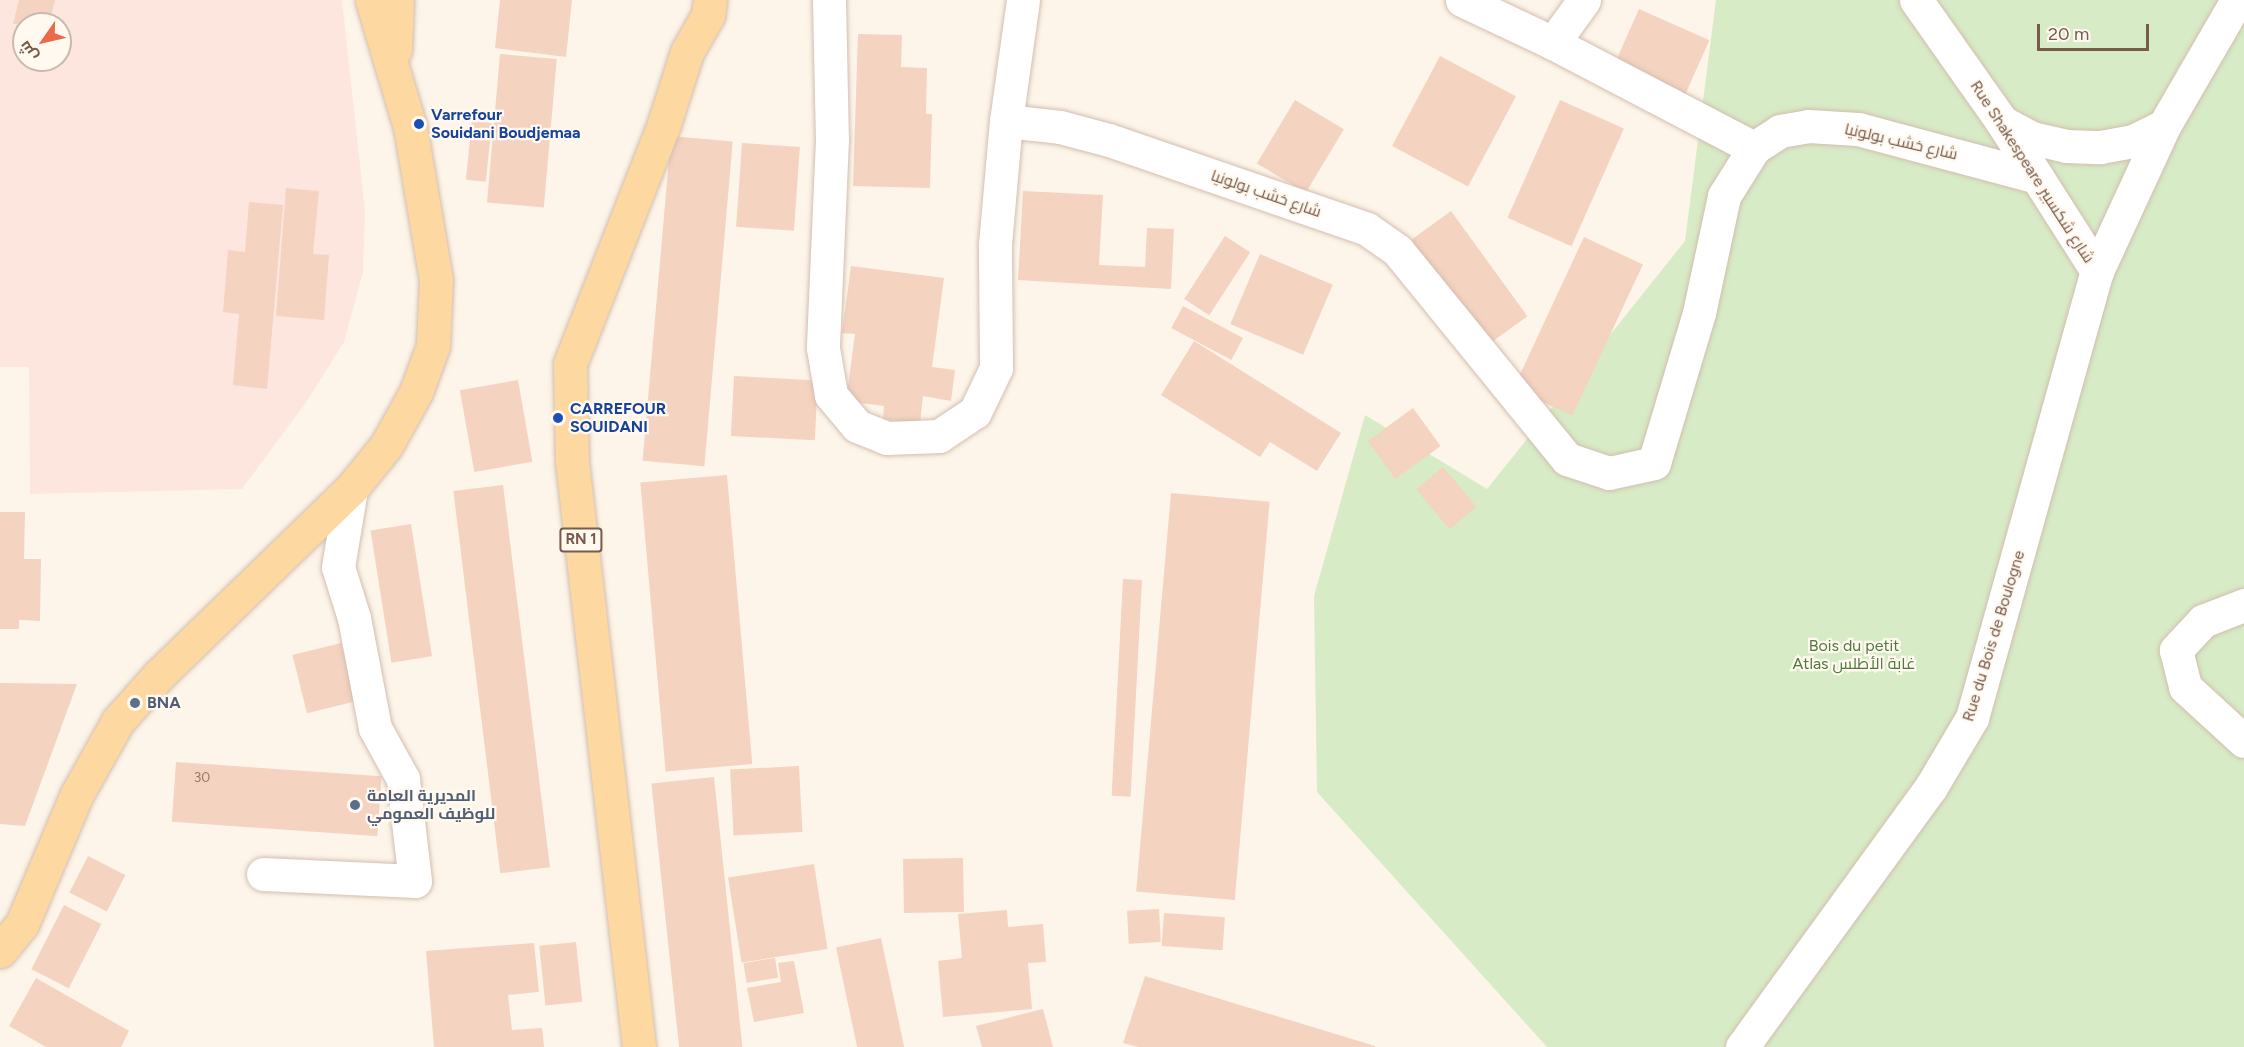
<!DOCTYPE html>
<meta charset="utf-8">
<style>
body{margin:0}
#map{position:relative;width:2244px;height:1047px;overflow:hidden;background:#fdf5e9;font-family:Figtree,Cairo,sans-serif}
div>[style]{position:absolute}
.commercial>*{inset:0;background:#fde6dd}
.green>*{inset:0;background:#d7ecc6}
.building>*{inset:0;background:#f4d3c0;transform-origin:0 0}
.roads{filter:drop-shadow(0 0 2px #d3beb0) drop-shadow(0 0 2px #d3beb0)}
.minor>*{height:33px;margin:-16.5px;padding:0 16.5px;transform-origin:16.5px;border-radius:16.5px;background:#fff}
.major>*{height:33px;margin:-16.5px;padding:0 16.5px;transform-origin:16.5px;border-radius:16.5px;background:#fdd8a1}
.dots>*{width:16px;height:16px;translate:-50% -50%;box-sizing:border-box;border:3px solid #fff9f0;border-radius:50%}
span{translate:-50% -50%;white-space:nowrap;text-align:center;line-height:1.15;-webkit-text-stroke:4.5px #fff9f0;paint-order:stroke}
.number-label{font-size:14px;color:#987868}
.number-label span{-webkit-text-stroke-width:0}
.shield-label span{padding:2px 4px;background:#fff9f0;border:2px solid;border-radius:4px;-webkit-text-stroke-width:0}
.shield-label{font-size:15px;color:#795a4b;font-weight:700}
.transit-label{font-size:16px;color:#164399;font-weight:700}
.left{translate:0 -50%;text-align:left}
.street-label{font-size:16px;color:#795a4b}
.park-label{font-size:16px;color:#527a40}
.service-label{font-size:16px;color:#4e5e75;font-weight:700}
.north{position:absolute;left:12px;top:12px;width:60px;height:60px;box-sizing:border-box;background:#fff9f0;border:2px solid #c9b9ae;border-radius:50%;rotate:236deg;font-size:16px;font-weight:700;line-height:24px;text-align:center;color:#795a4b}
.north::after{content:'';display:block;margin:auto;width:21px;height:27px;background:#ea6a4b;clip-path:polygon(50% 0,100% 100%,50% 72%,0 100%)}
.scale{position:absolute;left:2037px;top:24px;width:112px;height:27px;box-sizing:border-box;border:3px solid #795a4b;border-top:0;padding-left:8px;font-size:18px;line-height:21px;white-space:nowrap;color:#795a4b;-webkit-text-stroke:4px #fff9f0;paint-order:stroke}
</style>
<div id="map">
<div class="commercial">
<i style="clip-path:polygon(evenodd,0 0,342px 0,365px 211px,363px 272px,344px 342px,307px 401px,242px 489px,30px 494px,29px 367px,0 367px,0 0,24px 24px,60px 24px,60px 60px,24px 60px,24px 24px)"></i>
</div>
<div class="green">
<i style="clip-path:polygon(1716px 0,2244px 0,2244px 1047px,1547px 1047px,1317px 792px,1314px 596px,1365px 415px,1487px 489px,1685px 241px)"></i>
</div>
<div class="building">
<i style="clip-path:polygon(19px 0,55px 0,49px 24px,13px 24px)"></i>
<i style="clip-path:polygon(500px 0,572px 0,566px 57px,495px 48px)"></i>
<i style="left:1639px;top:9px;width:77px;height:67px;rotate:24deg"></i>
<i style="clip-path:polygon(858px 34px,902px 35px,901px 67px,927px 68px,926px 114px,932px 114px,930px 188px,853px 186px)"></i>
<i style="left:500px;top:54px;width:57px;height:149px;rotate:5deg"></i>
<i style="left:1440px;top:56px;width:86px;height:102px;rotate:28deg"></i>
<i style="left:1295px;top:100px;width:57px;height:74px;rotate:31deg"></i>
<i style="left:1560px;top:100px;width:70px;height:129px;rotate:24deg"></i>
<i style="left:472px;top:121px;width:20px;height:59px;rotate:6deg"></i>
<i style="left:671px;top:136px;width:62px;height:326px;rotate:5deg"></i>
<i style="left:742px;top:143px;width:58px;height:84px;rotate:4deg"></i>
<i style="clip-path:polygon(286px 188px,319px 191px,313px 254px,329px 255px,324px 320px,276px 316px)"></i>
<i style="clip-path:polygon(1023px 191px,1103px 195px,1099px 265px,1145px 267px,1147px 228px,1174px 229px,1171px 289px,1018px 280px)"></i>
<i style="clip-path:polygon(249px 202px,283px 205px,267px 389px,233px 385px,239px 314px,223px 312px,228px 250px,245px 252px)"></i>
<i style="left:1451px;top:211px;width:130px;height:58px;rotate:54deg"></i>
<i style="left:1225px;top:236px;width:30px;height:75px;rotate:33deg"></i>
<i style="left:1584px;top:237px;width:65px;height:167px;rotate:25deg"></i>
<i style="left:1260px;top:254px;width:79px;height:76px;rotate:23deg"></i>
<i style="clip-path:polygon(851px 266px,944px 278px,932px 367px,955px 370px,951px 401px,923px 396px,920px 424px,883px 419px,884px 406px,846px 401px,855px 334px,842px 333px)"></i>
<i style="left:1183px;top:306px;width:68px;height:25px;rotate:28deg"></i>
<i style="clip-path:polygon(1194px 341px,1341px 433px,1317px 471px,1270px 442px,1260px 457px,1161px 395px)"></i>
<i style="left:734px;top:376px;width:84px;height:60px;rotate:3deg"></i>
<i style="left:518px;top:380px;width:83px;height:59px;rotate:80deg"></i>
<i style="left:1413px;top:408px;width:47px;height:56px;rotate:54deg"></i>
<i style="left:1443px;top:467px;width:52px;height:35px;rotate:50deg"></i>
<i style="left:727px;top:475px;width:290px;height:87px;rotate:85deg"></i>
<i style="left:503px;top:485px;width:385px;height:50px;rotate:83deg"></i>
<i style="left:1171px;top:493px;width:99px;height:400px;rotate:5deg"></i>
<i style="clip-path:polygon(0 512px,25px 512px,24px 559px,41px 559px,40px 621px,19px 620px,19px 629px,0 629px)"></i>
<i style="left:411px;top:524px;width:134px;height:41px;rotate:81deg"></i>
<i style="left:1123px;top:579px;width:19px;height:217px;rotate:3deg"></i>
<i style="left:341px;top:643px;width:60px;height:50px;rotate:76deg"></i>
<i style="clip-path:polygon(0 683px,77px 684px,25px 826px,0 824px)"></i>
<i style="left:176px;top:762px;width:206px;height:60px;rotate:4deg"></i>
<i style="left:799px;top:766px;width:66px;height:69px;rotate:87deg"></i>
<i style="left:714px;top:777px;width:272px;height:63px;rotate:84deg"></i>
<i style="left:88px;top:856px;width:42px;height:41px;rotate:27deg"></i>
<i style="left:963px;top:858px;width:54px;height:60px;rotate:89deg"></i>
<i style="left:814px;top:864px;width:86px;height:87px;rotate:81deg"></i>
<i style="left:64px;top:905px;width:42px;height:72px;rotate:27deg"></i>
<i style="left:1159px;top:909px;width:33px;height:32px;rotate:87deg"></i>
<i style="clip-path:polygon(1007px 910px,1008px 927px,1043px 924px,1046px 962px,1028px 963px,1032px 1009px,943px 1017px,938px 961px,962px 958px,958px 914px)"></i>
<i style="left:1164px;top:913px;width:61px;height:33px;rotate:4deg"></i>
<i style="left:881px;top:938px;width:112px;height:46px;rotate:78deg"></i>
<i style="left:576px;top:942px;width:60px;height:37px;rotate:84deg"></i>
<i style="clip-path:polygon(534px 943px,539px 992px,508px 995px,512px 1030px,542px 1028px,544px 1047px,434px 1047px,426px 951px)"></i>
<i style="left:775px;top:958px;width:20px;height:32px;rotate:81deg"></i>
<i style="clip-path:polygon(794px 961px,804px 1013px,754px 1022px,747px 988px,781px 982px,778px 963px)"></i>
<i style="clip-path:polygon(1145px 976px,1375px 1046px,1375px 1047px,1138px 1047px,1123px 1043px)"></i>
<i style="clip-path:polygon(36px 978px,129px 1031px,121px 1047px,46px 1047px,9px 1026px)"></i>
<i style="clip-path:polygon(1043px 1009px,1053px 1047px,982px 1047px,976px 1026px)"></i>
</div>
<div class="roads">
<div class="minor">
<i style="left:829px;top:0;width:139px;rotate:88.8deg"></i>
<i style="left:832px;top:139px;width:209px;rotate:92.5deg"></i>
<i style="left:823px;top:348px;width:48px;rotate:80.3deg"></i>
<i style="left:831px;top:395px;width:40px;rotate:50deg"></i>
<i style="left:857px;top:426px;width:32px;rotate:22deg"></i>
<i style="left:887px;top:438px;width:52px;rotate:-2.2deg"></i>
<i style="left:939px;top:436px;width:43px;rotate:-33.7deg"></i>
<i style="left:975px;top:412px;width:49px;rotate:-64.5deg"></i>
<i style="left:996px;top:368px;width:124px;rotate:-90.5deg"></i>
<i style="left:995px;top:244px;width:123px;rotate:-84.9deg"></i>
<i style="left:1006px;top:121px;width:122px;rotate:-82deg"></i>
<i style="left:1462px;top:0;width:101px;rotate:25.3deg"></i>
<i style="left:1553px;top:43px;width:53px;rotate:-54.2deg"></i>
<i style="left:1916px;top:0;width:149px;rotate:54.8deg"></i>
<i style="left:2002px;top:122px;width:177px;rotate:57.5deg"></i>
<i style="left:1553px;top:43px;width:227px;rotate:27.6deg"></i>
<i style="left:1006px;top:121px;width:54px;rotate:6.3deg"></i>
<i style="left:1060px;top:127px;width:51px;rotate:14.9deg"></i>
<i style="left:1109px;top:140px;width:273px;rotate:19deg"></i>
<i style="left:1367px;top:229px;width:38px;rotate:35deg"></i>
<i style="left:1398px;top:251px;width:268px;rotate:50.9deg"></i>
<i style="left:1567px;top:459px;width:44px;rotate:18.4deg"></i>
<i style="left:1609px;top:473px;width:46px;rotate:-12.5deg"></i>
<i style="left:1654px;top:463px;width:157px;rotate:-73.3deg"></i>
<i style="left:1699px;top:313px;width:120px;rotate:-77.9deg"></i>
<i style="left:1724px;top:196px;width:57px;rotate:-58deg"></i>
<i style="left:1754px;top:148px;width:31px;rotate:-33deg"></i>
<i style="left:1780px;top:131px;width:28px;rotate:-10deg"></i>
<i style="left:1808px;top:126px;width:50px;rotate:3.4deg"></i>
<i style="left:1858px;top:129px;width:185px;rotate:15deg"></i>
<i style="left:2002px;top:122px;width:34px;rotate:28deg"></i>
<i style="left:2032px;top:138px;width:35px;rotate:13deg"></i>
<i style="left:2066px;top:146px;width:34px;rotate:2deg"></i>
<i style="left:2100px;top:147px;width:34px;rotate:-10deg"></i>
<i style="left:2133px;top:141px;width:34px;rotate:-26deg"></i>
<i style="left:2244px;top:605px;width:44px;rotate:158.7deg"></i>
<i style="left:2203px;top:621px;width:40px;rotate:133deg"></i>
<i style="left:2176px;top:650px;width:38px;rotate:76deg"></i>
<i style="left:2185px;top:687px;width:80px;rotate:42.5deg"></i>
<i style="left:263px;top:874px;width:152px;rotate:2.6deg"></i>
<i style="left:415px;top:881px;width:103px;rotate:-96.7deg"></i>
<i style="left:403px;top:779px;width:58px;rotate:-118.8deg"></i>
<i style="left:375px;top:728px;width:112px;rotate:-100.8deg"></i>
<i style="left:354px;top:618px;width:53px;rotate:-107.4deg"></i>
<i style="left:338px;top:567px;width:79px;rotate:-80.5deg"></i>
<i style="left:1742px;top:1047px;width:321px;rotate:-54deg"></i>
<i style="left:1931px;top:787px;width:80px;rotate:-59.3deg"></i>
<i style="left:1972px;top:718px;width:464px;rotate:-74.4deg"></i>
<i style="left:2097px;top:271px;width:160px;rotate:-65.2deg"></i>
<i style="left:2164px;top:126px;width:146px;rotate:-59.9deg"></i>
</div>
<div class="major">
<i style="left:395px;top:50px;width:50px;rotate:-87.7deg"></i>
<i style="left:0;top:951px;width:35px;rotate:-51deg"></i>
<i style="left:22px;top:924px;width:141px;rotate:-67.1deg"></i>
<i style="left:77px;top:794px;width:84px;rotate:-60.7deg"></i>
<i style="left:118px;top:721px;width:62px;rotate:-48.3deg"></i>
<i style="left:159px;top:675px;width:267px;rotate:-44.1deg"></i>
<i style="left:351px;top:489px;width:55px;rotate:-50.9deg"></i>
<i style="left:386px;top:446px;width:62px;rotate:-60.9deg"></i>
<i style="left:416px;top:392px;width:49px;rotate:-69.7deg"></i>
<i style="left:433px;top:346px;width:66px;rotate:-87.4deg"></i>
<i style="left:436px;top:280px;width:155px;rotate:-99.6deg"></i>
<i style="left:410px;top:127px;width:133px;rotate:-106.7deg"></i>
<i style="left:639px;top:1047px;width:589px;rotate:-96.53deg"></i>
<i style="left:572px;top:462px;width:98px;rotate:-91.2deg"></i>
<i style="left:570px;top:364px;width:258px;rotate:-68.6deg"></i>
<i style="left:664px;top:124px;width:76px;rotate:-72.3deg"></i>
<i style="left:687px;top:52px;width:43px;rotate:-60.4deg"></i>
<i style="left:708px;top:15px;width:15px;rotate:-82deg"></i>
</div>
</div>
<div class="dots">
<i style="left:419px;top:124px;background:#1a4fb4"></i>
<i style="left:558px;top:418px;background:#1a4fb4"></i>
<i style="left:135px;top:703px;background:#5c6f8a"></i>
<i style="left:355px;top:805px;background:#5c6f8a"></i>
</div>
<div class="number-label">
<span style="left:202px;top:778px">30</span>
</div>
<div class="shield-label">
<span style="left:581px;top:540px">RN 1</span>
</div>
<div class="transit-label">
<span class="left" style="left:431px;top:124px">Varrefour<br>Souidani Boudjemaa</span>
<span class="left" style="left:570px;top:418px">CARREFOUR<br>SOUIDANI</span>
</div>
<div class="street-label">
<span style="left:1901px;top:142px;rotate:13deg">شارع خشب بولونيا</span>
<span style="left:2032px;top:172px;rotate:57deg">Rue Shakespeare شارع شكسبير</span>
<span style="left:1266px;top:194px;rotate:19deg">شارع خشب بولونيا</span>
<span style="left:1994px;top:636px;rotate:-73deg">Rue du Bois de Boulogne</span>
</div>
<div class="park-label">
<span style="left:1854px;top:655px">Bois du petit<br>Atlas غابة الأطلس</span>
</div>
<div class="service-label">
<span class="left" style="left:147px;top:703px">BNA</span>
<span class="left" style="left:367px;top:805px">المديرية العامة<br>للوظيف العمومي</span>
</div>
<div class="north">ش</div>
<div class="scale">20 m</div>
</div>
